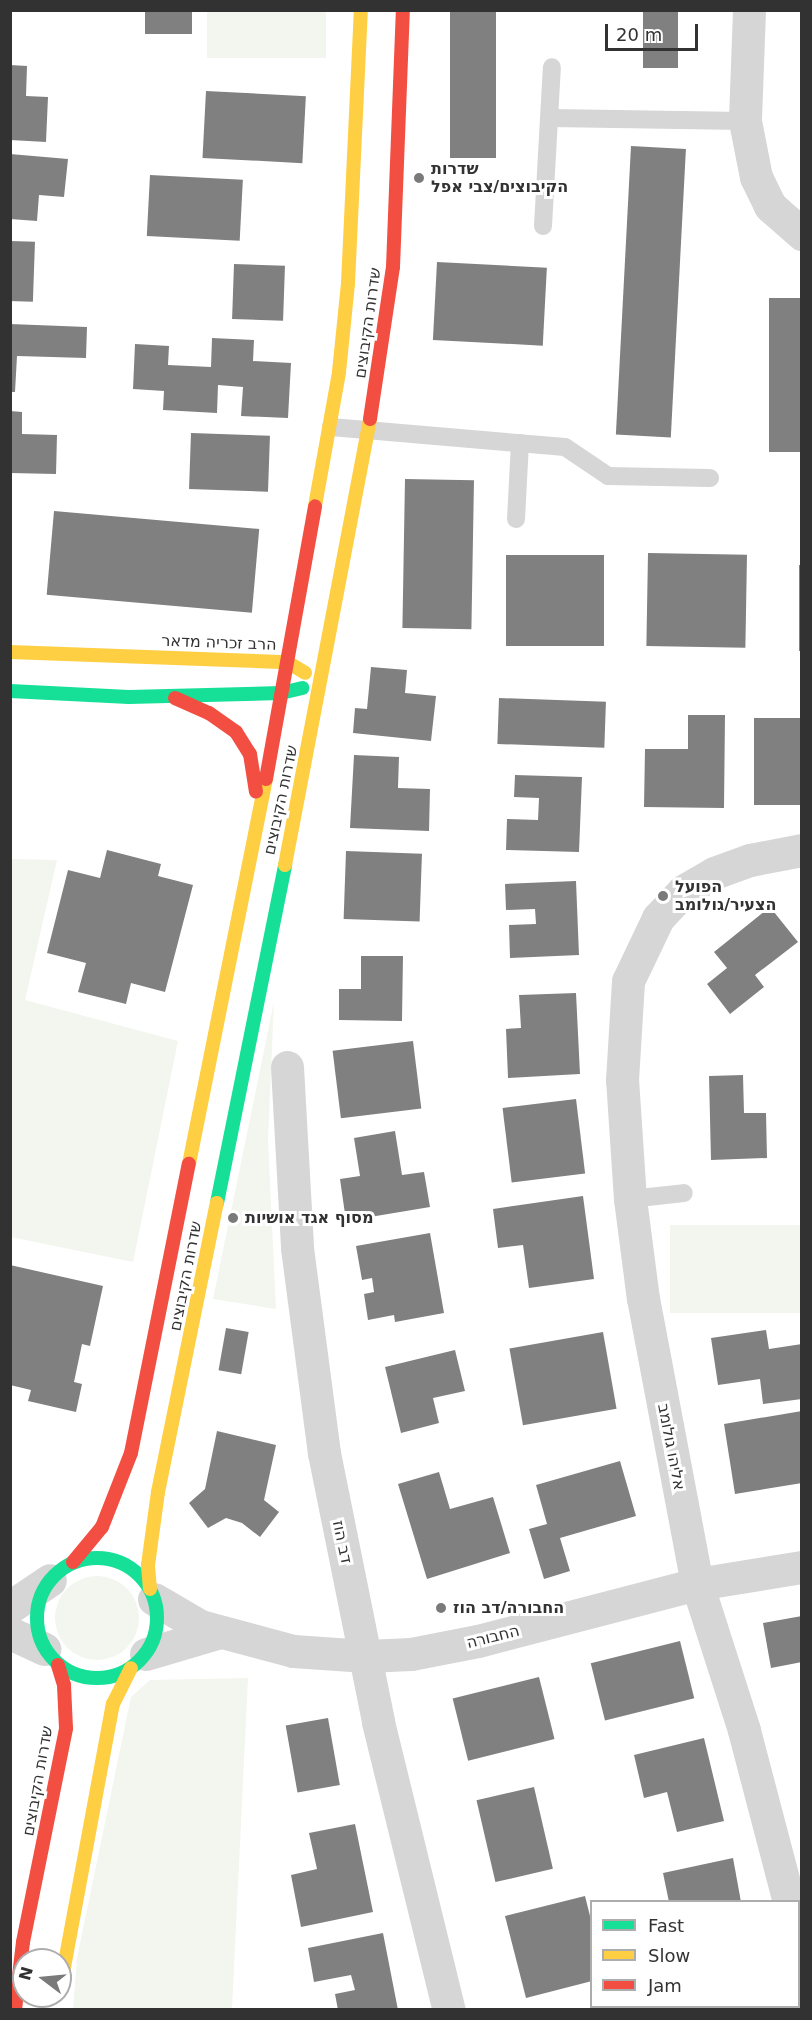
<!DOCTYPE html>
<meta charset="utf-8">
<style>
body{margin:0}
#map{position:relative;width:812px;height:2020px;overflow:hidden;background:#fff;font-family:"DejaVu Sans","Noto Sans Hebrew",sans-serif}
div>[style]{position:absolute}
.green>*{inset:0;background:#f2f6ee;transform-origin:0 0}
.round{border-radius:50%}
.building>*{inset:0;background:#808080;transform-origin:0 0}
.lane>*{height:18px;margin:-9px;padding:0 9px;transform-origin:9px;border-radius:9px;background:#d6d6d6}
.street>*{height:33px;margin:-16.5px;padding:0 16.5px;transform-origin:16.5px;border-radius:16.5px;background:#d6d6d6}
.fast>*{height:14px;margin:-7px;padding:0 7px;transform-origin:7px;border-radius:7px;background:#16e098}
.fast>.ring{margin:-7px;padding:0;box-sizing:content-box;background:none;border:14px solid #16e098;border-radius:50%}
.slow>*{height:14px;margin:-7px;padding:0 7px;transform-origin:7px;border-radius:7px;background:#ffcf43}
.jam>*{height:14px;margin:-7px;padding:0 7px;transform-origin:7px;border-radius:7px;background:#f24e42}
.dots>*{width:16px;height:16px;translate:-50% -50%;box-sizing:border-box;border:3px solid #fff;border-radius:50%}
span{translate:-50% -50%;white-space:nowrap;text-align:center;line-height:1.15;-webkit-text-stroke:6px #fff;paint-order:stroke}
.poi-label{font-size:16px;color:#323232;font-weight:700}
.left{translate:0 -50%;text-align:left}
.street-label{font-size:16px;color:#323232}
.frame{position:absolute;inset:0;border:12px solid #323232;pointer-events:none}
.legend{position:absolute;left:590px;top:1900px;width:210px;height:108px;box-sizing:border-box;background:#fff;border:2px solid #adadad;margin:0;padding:8px 10px;list-style:none;font-size:18px;color:#323232}
.legend li{display:flex;align-items:center;gap:12px;height:30px}
.legend b{width:30px;border:2px solid #adadad}
.north{position:absolute;left:12px;top:1948px;width:60px;height:60px;box-sizing:border-box;background:#fff;border:2px solid #adadad;border-radius:50%;rotate:286deg;font-size:16px;font-weight:700;line-height:24px;text-align:center;color:#323232}
.north::after{content:'';display:block;margin:auto;width:21px;height:27px;background:#7a7a7a;clip-path:polygon(50% 0,100% 100%,50% 72%,0 100%)}
.scale{position:absolute;left:605px;top:24px;width:93px;height:27px;box-sizing:border-box;border:3px solid #323232;border-top:0;padding-left:8px;font-size:18px;line-height:21px;white-space:nowrap;color:#323232;-webkit-text-stroke:4px #fff;paint-order:stroke}
</style>
<div id="map">
<div class="green">
<i style="left:207px;top:11px;width:119px;height:47px"></i>
<i style="clip-path:polygon(11px 859px,57px 860px,25px 1000px,178px 1041px,133px 1262px,11px 1237px)"></i>
<i style="clip-path:polygon(274px 1002px,268px 1140px,276px 1309px,213px 1299px)"></i>
<i style="left:801px;top:1225px;width:88px;height:131px;rotate:90deg"></i>
<i class="round" style="left:55px;top:1576px;width:84px;height:84px"></i>
<i style="clip-path:polygon(248px 1678px,232px 2009px,73px 2010px,77px 1958px,131px 1697px,150px 1680px)"></i>
</div>
<div class="building">
<i style="left:145px;top:10px;width:47px;height:24px"></i>
<i style="left:450px;top:10px;width:46px;height:148px"></i>
<i style="left:643px;top:10px;width:35px;height:58px"></i>
<i style="clip-path:polygon(10px 65px,27px 66px,26px 96px,48px 97px,46px 142px,10px 140px)"></i>
<i style="left:206px;top:91px;width:100px;height:67px;rotate:3deg"></i>
<i style="left:631px;top:146px;width:55px;height:289px;rotate:3deg"></i>
<i style="clip-path:polygon(10px 154px,68px 159px,64px 197px,39px 195px,37px 221px,10px 219px)"></i>
<i style="left:150px;top:175px;width:93px;height:61px;rotate:3deg"></i>
<i style="left:10px;top:241px;width:25px;height:60px;rotate:2deg"></i>
<i style="left:437px;top:262px;width:110px;height:78px;rotate:3deg"></i>
<i style="left:234px;top:264px;width:51px;height:55px;rotate:2deg"></i>
<i style="left:769px;top:298px;width:33px;height:154px"></i>
<i style="clip-path:polygon(10px 324px,87px 327px,86px 358px,17px 356px,15px 392px,10px 392px)"></i>
<i style="clip-path:polygon(212px 338px,254px 340px,253px 361px,291px 363px,288px 418px,241px 416px,243px 387px,218px 385px,217px 413px,163px 410px,164px 391px,133px 389px,135px 344px,169px 346px,168px 365px,211px 367px)"></i>
<i style="clip-path:polygon(10px 411px,22px 412px,22px 434px,57px 435px,56px 474px,10px 473px)"></i>
<i style="left:191px;top:433px;width:79px;height:56px;rotate:2deg"></i>
<i style="left:405px;top:479px;width:69px;height:149px;rotate:1deg"></i>
<i style="left:54px;top:511px;width:206px;height:84px;rotate:5deg"></i>
<i style="left:648px;top:553px;width:99px;height:93px;rotate:1deg"></i>
<i style="left:506px;top:555px;width:98px;height:91px"></i>
<i style="left:799px;top:565px;width:3px;height:86px"></i>
<i style="clip-path:polygon(371px 667px,407px 670px,405px 693px,436px 696px,431px 741px,353px 733px,355px 708px,367px 709px)"></i>
<i style="left:499px;top:698px;width:107px;height:46px;rotate:2deg"></i>
<i style="clip-path:polygon(688px 715px,725px 715px,724px 808px,644px 807px,645px 749px,688px 749px)"></i>
<i style="left:754px;top:718px;width:48px;height:87px"></i>
<i style="clip-path:polygon(354px 755px,399px 757px,398px 788px,430px 789px,429px 831px,350px 828px)"></i>
<i style="clip-path:polygon(515px 775px,582px 777px,579px 852px,506px 850px,507px 819px,538px 820px,539px 798px,514px 797px)"></i>
<i style="clip-path:polygon(107px 850px,161px 864px,158px 876px,193px 885px,165px 992px,131px 983px,126px 1004px,78px 992px,86px 963px,47px 953px,68px 870px,100px 878px)"></i>
<i style="left:346px;top:851px;width:76px;height:68px;rotate:2deg"></i>
<i style="clip-path:polygon(576px 881px,579px 955px,510px 958px,509px 925px,536px 924px,535px 909px,506px 910px,505px 884px)"></i>
<i style="clip-path:polygon(770px 907px,798px 942px,755px 975px,764px 987px,730px 1014px,707px 984px,727px 968px,714px 952px)"></i>
<i style="clip-path:polygon(361px 956px,403px 956px,402px 1021px,339px 1020px,339px 989px,361px 989px)"></i>
<i style="clip-path:polygon(576px 993px,580px 1074px,508px 1078px,506px 1029px,521px 1028px,519px 995px)"></i>
<i style="left:413px;top:1041px;width:68px;height:81px;rotate:83deg"></i>
<i style="clip-path:polygon(743px 1075px,744px 1113px,766px 1113px,767px 1158px,711px 1160px,709px 1076px)"></i>
<i style="left:576px;top:1099px;width:75px;height:74px;rotate:83deg"></i>
<i style="clip-path:polygon(395px 1131px,402px 1175px,424px 1172px,430px 1207px,346px 1221px,340px 1179px,360px 1176px,354px 1138px)"></i>
<i style="clip-path:polygon(583px 1196px,594px 1279px,529px 1288px,523px 1245px,498px 1248px,493px 1209px)"></i>
<i style="clip-path:polygon(430px 1233px,444px 1313px,395px 1322px,394px 1315px,368px 1320px,364px 1294px,374px 1292px,372px 1278px,362px 1280px,356px 1246px)"></i>
<i style="clip-path:polygon(10px 1265px,103px 1286px,90px 1346px,82px 1344px,74px 1382px,82px 1384px,76px 1412px,28px 1401px,31px 1390px,10px 1385px)"></i>
<i style="left:226px;top:1328px;width:23px;height:43px;rotate:10deg"></i>
<i style="clip-path:polygon(766px 1330px,769px 1349px,802px 1344px,802px 1399px,763px 1404px,760px 1379px,718px 1385px,711px 1338px)"></i>
<i style="left:603px;top:1332px;width:78px;height:95px;rotate:80deg"></i>
<i style="clip-path:polygon(455px 1350px,465px 1391px,433px 1398px,439px 1423px,401px 1433px,385px 1367px)"></i>
<i style="clip-path:polygon(802px 1411px,802px 1483px,735px 1494px,724px 1424px)"></i>
<i style="clip-path:polygon(217px 1431px,276px 1445px,264px 1500px,279px 1512px,260px 1537px,242px 1523px,226px 1518px,208px 1528px,189px 1503px,205px 1489px)"></i>
<i style="clip-path:polygon(620px 1461px,636px 1516px,560px 1538px,570px 1571px,544px 1579px,529px 1529px,547px 1524px,536px 1485px)"></i>
<i style="clip-path:polygon(439px 1472px,450px 1509px,493px 1497px,510px 1553px,427px 1579px,398px 1484px)"></i>
<i style="clip-path:polygon(802px 1616px,802px 1662px,771px 1668px,763px 1623px)"></i>
<i style="left:680px;top:1641px;width:59px;height:92px;rotate:76deg"></i>
<i style="left:539px;top:1677px;width:64px;height:89px;rotate:76deg"></i>
<i style="left:328px;top:1718px;width:68px;height:43px;rotate:80deg"></i>
<i style="clip-path:polygon(704px 1738px,724px 1821px,677px 1832px,667px 1792px,644px 1798px,634px 1755px)"></i>
<i style="left:534px;top:1787px;width:84px;height:59px;rotate:77deg"></i>
<i style="clip-path:polygon(355px 1824px,373px 1912px,301px 1927px,291px 1875px,317px 1869px,309px 1833px)"></i>
<i style="clip-path:polygon(733px 1858px,741px 1902px,669px 1902px,663px 1873px)"></i>
<i style="clip-path:polygon(585px 1896px,592px 1924px,592px 1981px,526px 1998px,505px 1916px)"></i>
<i style="clip-path:polygon(383px 1933px,398px 2010px,338px 2010px,335px 1994px,355px 1990px,351px 1975px,314px 1982px,308px 1948px)"></i>
<i style="left:696px;top:2006px;width:66px;height:10px"></i>
</div>
<div class="lane">
<i style="left:550px;top:118px;width:195px;rotate:0.9deg"></i>
<i style="left:543px;top:226px;width:159px;rotate:-86.8deg"></i>
<i style="left:331px;top:427px;width:235px;rotate:4.9deg"></i>
<i style="left:565px;top:447px;width:52px;rotate:34deg"></i>
<i style="left:608px;top:476px;width:102px;rotate:1.1deg"></i>
<i style="left:516px;top:519px;width:76px;rotate:-87deg"></i>
<i style="left:630px;top:1199px;width:54px;rotate:-6.3deg"></i>
</div>
<div class="street">
<i style="left:749px;top:10px;width:111px;rotate:92.1deg"></i>
<i style="left:745px;top:121px;width:57px;rotate:78.9deg"></i>
<i style="left:756px;top:177px;width:32px;rotate:64deg"></i>
<i style="left:770px;top:206px;width:43px;rotate:41.2deg"></i>
<i style="left:287px;top:1067px;width:181px;rotate:86.8deg"></i>
<i style="left:297px;top:1248px;width:207px;rotate:82.5deg"></i>
<i style="left:324px;top:1453px;width:274px;rotate:78.6deg"></i>
<i style="left:378px;top:1722px;width:297px;rotate:76.2deg"></i>
<i style="left:154px;top:1599px;width:53px;rotate:30.4deg"></i>
<i style="left:200px;top:1626px;width:96px;rotate:15deg"></i>
<i style="left:293px;top:1651px;width:73px;rotate:3.9deg"></i>
<i style="left:366px;top:1656px;width:45px;rotate:-2.5deg"></i>
<i style="left:411px;top:1654px;width:68px;rotate:-11deg"></i>
<i style="left:478px;top:1641px;width:226px;rotate:-14.6deg"></i>
<i style="left:697px;top:1584px;width:106px;rotate:-9.2deg"></i>
<i style="left:10px;top:1607px;width:48px;rotate:-34deg"></i>
<i style="left:10px;top:1633px;width:38px;rotate:25deg"></i>
<i style="left:146px;top:1654px;width:74px;rotate:-16.5deg"></i>
<i style="left:789px;top:1902px;width:178px;rotate:-104.7deg"></i>
<i style="left:744px;top:1730px;width:153px;rotate:-107.8deg"></i>
<i style="left:697px;top:1584px;width:290px;rotate:-100.7deg"></i>
<i style="left:643px;top:1299px;width:101px;rotate:-97.4deg"></i>
<i style="left:630px;top:1199px;width:119px;rotate:-93.8deg"></i>
<i style="left:622px;top:1080px;width:99px;rotate:-86.5deg"></i>
<i style="left:628px;top:981px;width:70px;rotate:-64.5deg"></i>
<i style="left:658px;top:918px;width:37px;rotate:-47deg"></i>
<i style="left:683px;top:891px;width:36px;rotate:-30deg"></i>
<i style="left:714px;top:873px;width:38px;rotate:-20deg"></i>
<i style="left:750px;top:860px;width:53px;rotate:-10.9deg"></i>
</div>
<div class="fast">
<i style="left:10px;top:691px;width:119px;rotate:2.9deg"></i>
<i style="left:129px;top:697px;width:152px;rotate:-1.5deg"></i>
<i style="left:281px;top:693px;width:22px;rotate:-13deg"></i>
<i style="left:217px;top:1203px;width:345px;rotate:-78.6deg"></i>
<i class="ring" style="left:37px;top:1558px;width:106px;height:106px"></i>
</div>
<div class="slow">
<i style="left:315px;top:506px;width:136px;rotate:-79.8deg"></i>
<i style="left:339px;top:372px;width:89px;rotate:-84.2deg"></i>
<i style="left:348px;top:283px;width:273px;rotate:-87.3deg"></i>
<i style="left:10px;top:652px;width:277px;rotate:2.1deg"></i>
<i style="left:287px;top:662px;width:21px;rotate:31deg"></i>
<i style="left:285px;top:865px;width:454px;rotate:-79.2deg"></i>
<i style="left:189px;top:1164px;width:393px;rotate:-78.7deg"></i>
<i style="left:150px;top:1589px;width:24px;rotate:-95deg"></i>
<i style="left:148px;top:1565px;width:74px;rotate:-82.2deg"></i>
<i style="left:158px;top:1492px;width:295px;rotate:-78.5deg"></i>
<i style="left:60px;top:1989px;width:290px;rotate:-79.5deg"></i>
<i style="left:113px;top:1704px;width:40px;rotate:-63.4deg"></i>
</div>
<div class="jam">
<i style="left:370px;top:419px;width:154px;rotate:-81.4deg"></i>
<i style="left:393px;top:267px;width:257px;rotate:-87.8deg"></i>
<i style="left:175px;top:698px;width:37px;rotate:24deg"></i>
<i style="left:209px;top:713px;width:33px;rotate:35deg"></i>
<i style="left:236px;top:732px;width:26px;rotate:58deg"></i>
<i style="left:250px;top:754px;width:38px;rotate:81deg"></i>
<i style="left:266px;top:779px;width:277px;rotate:-79.8deg"></i>
<i style="left:73px;top:1562px;width:45px;rotate:-50.4deg"></i>
<i style="left:102px;top:1527px;width:79px;rotate:-68.6deg"></i>
<i style="left:131px;top:1453px;width:295px;rotate:-78.7deg"></i>
<i style="left:15px;top:2010px;width:68px;rotate:-83.3deg"></i>
<i style="left:23px;top:1942px;width:218px;rotate:-78.6deg"></i>
<i style="left:66px;top:1728px;width:43px;rotate:-92.7deg"></i>
<i style="left:64px;top:1685px;width:21px;rotate:-107deg"></i>
</div>
<div class="dots">
<i style="left:419px;top:178px;background:#7a7a7a"></i>
<i style="left:663px;top:896px;background:#7a7a7a"></i>
<i style="left:233px;top:1218px;background:#7a7a7a"></i>
<i style="left:441px;top:1608px;background:#7a7a7a"></i>
</div>
<div class="poi-label">
<span class="left" style="left:431px;top:178px">שדרות<br>הקיבוצים/צבי אפל</span>
<span class="left" style="left:675px;top:896px">הפועל<br>הצעיר/גולומב</span>
<span class="left" style="left:245px;top:1218px">מסוף אגד אושיות</span>
<span class="left" style="left:453px;top:1608px">החבורה/דב הוז</span>
</div>
<div class="street-label">
<span style="left:368px;top:323px;rotate:-82deg">שדרות הקיבוצים</span>
<span style="left:219px;top:643px;rotate:2deg">הרב זכריה מדאר</span>
<span style="left:281px;top:800px;rotate:-78deg">שדרות הקיבוצים</span>
<span style="left:186px;top:1276px;rotate:-79deg">שדרות הקיבוצים</span>
<span style="left:671px;top:1447px;rotate:79deg">אליהו גולומב</span>
<span style="left:342px;top:1542px;rotate:78deg">דב הוז</span>
<span style="left:493px;top:1637px;rotate:-14deg">החבורה</span>
<span style="left:38px;top:1781px;rotate:-80deg">שדרות הקיבוצים</span>
</div>
<div class="frame"></div>
<ul class="legend">
<li><b style="height:8px;background:#16e098"></b>Fast</li>
<li><b style="height:8px;background:#ffcf43"></b>Slow</li>
<li><b style="height:8px;background:#f24e42"></b>Jam</li>
</ul>
<div class="north">N</div>
<div class="scale">20 m</div>
</div>
